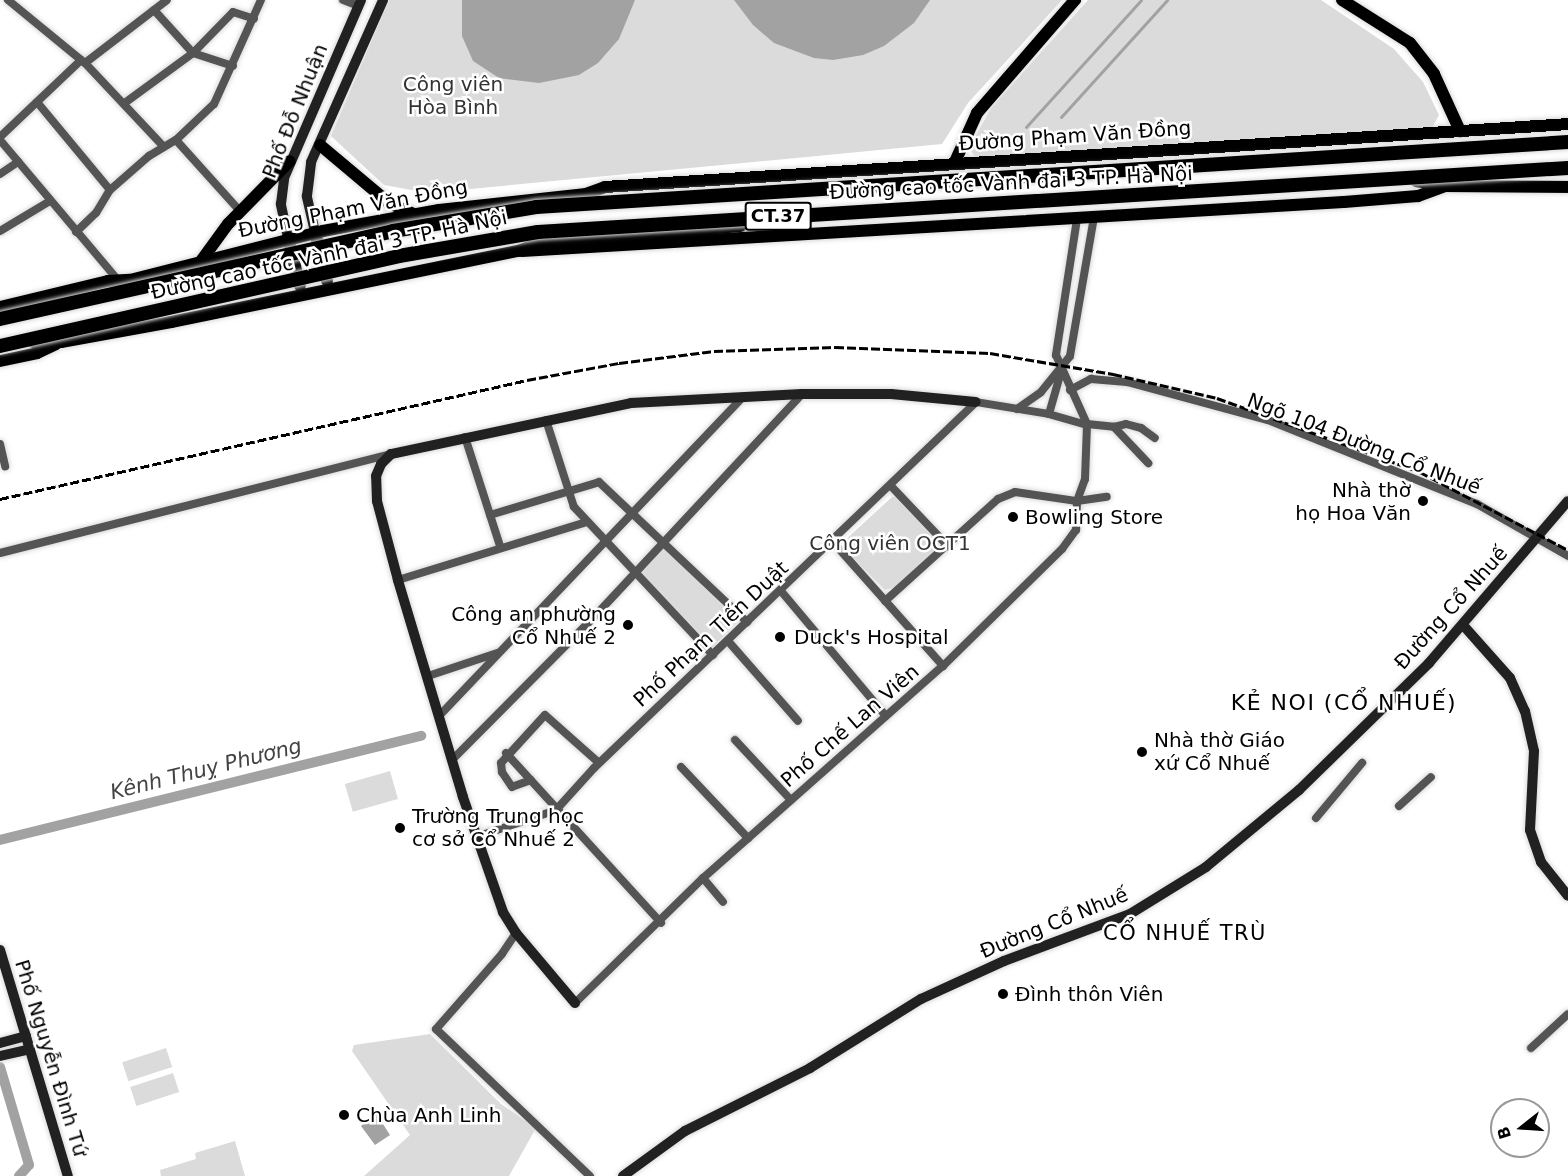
<!DOCTYPE html>
<meta charset="utf-8">
<style>
body{margin:0}
#map{position:relative;width:1568px;height:1176px;overflow:hidden;background:#fff;font-family:"DejaVu Sans",sans-serif}
div>[style]{position:absolute}
.green>*{inset:0;background:#dbdbdb;transform-origin:0 0}
.water>*{inset:0;background:#a2a2a2}
.stream>*{height:3px;margin:-1.5px;padding:0 1.5px;transform-origin:1.5px;border-radius:1.5px;background:#a2a2a2}
.canal>*{height:10px;margin:-5px;padding:0 5px;transform-origin:5px;border-radius:5px;background:#a2a2a2}
.roads{filter:drop-shadow(0 0 2px #dbdbdb) drop-shadow(0 0 2px #dbdbdb)}
.street>*{height:8px;margin:-4px;padding:0 4px;transform-origin:4px;border-radius:4px;background:#545454}
.secondary>*{height:10px;margin:-5px;padding:0 5px;transform-origin:5px;border-radius:5px;background:#212121}
.primary>*{height:12px;margin:-6px;padding:0 6px;transform-origin:6px;border-radius:6px;background:#000}
.rail>*{height:3px;margin-top:-1.5px;transform-origin:0;background:repeating-linear-gradient(90deg,#000 0 9px,transparent 0 12px)}
.bridges{filter:drop-shadow(0 0 2px #dbdbdb) drop-shadow(0 0 2px #dbdbdb)}
.highway-bridge>*{height:14px;margin:-7px;padding:0 7px;transform-origin:7px;border-radius:7px;background:#000}
.dots>*{width:16px;height:16px;translate:-50% -50%;box-sizing:border-box;border:3px solid #fff;border-radius:50%}
span{translate:-50% -50%;white-space:nowrap;text-align:center;line-height:1.15;-webkit-text-stroke:5px #fff;paint-order:stroke}
.shield-label span{padding:2px 4px;background:#fff;border:2px solid;border-radius:4px;-webkit-text-stroke-width:0}
.shield-label{font-size:18px;color:#000;font-weight:700}
.park-label{font-size:20px;color:#323232}
.street-label{font-size:20px;color:#000}
.poi-label{font-size:20px;color:#000}
.right{translate:-100% -50%;text-align:right}
.left{translate:0 -50%;text-align:left}
.water-label{font-size:21px;color:#434343;font-style:italic}
.neighbourhood-label{font-size:21px;color:#000;letter-spacing:1.5px}
.quarter-label{font-size:22px;color:#000;letter-spacing:1.5px}
.north{position:absolute;left:1490px;top:1098px;width:60px;height:60px;box-sizing:border-box;background:#fff;border:2px solid #999;border-radius:50%;rotate:253deg;font-size:16px;font-weight:700;line-height:24px;text-align:center;color:#000}
.north::after{content:'';display:block;margin:auto;width:21px;height:27px;background:#000;clip-path:polygon(50% 0,100% 100%,50% 72%,0 100%)}
</style>
<div id="map">
<div class="green">
<i style="clip-path:polygon(389px 0,1062px 0,968px 103px,942px 144px,428px 193px,384px 185px,331px 136px)"></i>
<i style="clip-path:polygon(1088px 0,1321px 0,1394px 49px,1423px 82px,1439px 115px,1432px 128px,975px 157px,971px 151px,973px 141px,991px 108px)"></i>
<i style="clip-path:polygon(892px 497px,897px 497px,938px 543px,937px 550px,898px 586px,885px 590px,844px 549px,843px 542px)"></i>
<i style="left:664px;top:547px;width:105px;height:36px;rotate:45deg"></i>
<i style="left:390px;top:771px;width:29px;height:47px;rotate:74deg"></i>
<i style="clip-path:polygon(430px 1034px,501px 1104px,536px 1128px,509px 1176px,364px 1176px,410px 1135px,352px 1051px,354px 1045px)"></i>
<i style="left:166px;top:1048px;width:20px;height:46px;rotate:72deg"></i>
<i style="left:173px;top:1073px;width:20px;height:45px;rotate:72deg"></i>
<i style="clip-path:polygon(235px 1141px,245px 1176px,161px 1176px,160px 1170px,196px 1159px,195px 1153px)"></i>
</div>
<div class="water">
<i style="clip-path:polygon(462px 0,635px 0,619px 39px,598px 63px,579px 75px,539px 83px,499px 78px,473px 61px,462px 36px)"></i>
<i style="clip-path:polygon(734px 0,930px 0,914px 23px,884px 46px,863px 55px,833px 60px,814px 58px,774px 43px,753px 25px)"></i>
<i style="clip-path:polygon(376px 1113px,390px 1135px,375px 1145px,361px 1126px)"></i>
</div>
<div class="stream">
<i style="left:1061px;top:117px;width:158px;rotate:-47.8deg"></i>
<i style="left:1026px;top:127px;width:171px;rotate:-47.8deg"></i>
</div>
<div class="canal">
<i style="left:0;top:840px;width:434px;rotate:-13.9deg"></i>
<i style="left:0;top:1067px;width:102px;rotate:73.5deg"></i>
<i style="left:29px;top:1165px;width:15px;rotate:132deg"></i>
</div>
<div class="roads">
<div class="street">
<i style="left:8px;top:0;width:94px;rotate:39.4deg"></i>
<i style="left:343px;top:0;width:17px;rotate:21deg"></i>
<i style="left:154px;top:10px;width:58px;rotate:47.8deg"></i>
<i style="left:193px;top:53px;width:42px;rotate:18deg"></i>
<i style="left:82px;top:61px;width:4px;rotate:34deg"></i>
<i style="left:85px;top:63px;width:103px;rotate:-37.5deg"></i>
<i style="left:85px;top:63px;width:115px;rotate:46.8deg"></i>
<i style="left:37px;top:102px;width:114px;rotate:50.3deg"></i>
<i style="left:126px;top:102px;width:83px;rotate:-36.2deg"></i>
<i style="left:193px;top:53px;width:57px;rotate:-45.7deg"></i>
<i style="left:233px;top:12px;width:22px;rotate:18deg"></i>
<i style="left:0;top:137px;width:112px;rotate:-43.5deg"></i>
<i style="left:0;top:140px;width:183px;rotate:49.9deg"></i>
<i style="left:176px;top:140px;width:96px;rotate:48deg"></i>
<i style="left:0;top:174px;width:22px;rotate:-34deg"></i>
<i style="left:1077px;top:219px;width:138px;rotate:98.8deg"></i>
<i style="left:1056px;top:355px;width:76px;rotate:65.8deg"></i>
<i style="left:1087px;top:424px;width:27px;rotate:6deg"></i>
<i style="left:1114px;top:427px;width:12px;rotate:-14deg"></i>
<i style="left:1126px;top:424px;width:16px;rotate:15deg"></i>
<i style="left:1141px;top:428px;width:17px;rotate:36deg"></i>
<i style="left:0;top:231px;width:58px;rotate:-31deg"></i>
<i style="left:76px;top:232px;width:28px;rotate:-44deg"></i>
<i style="left:96px;top:213px;width:27px;rotate:-59deg"></i>
<i style="left:110px;top:190px;width:52px;rotate:-41.1deg"></i>
<i style="left:149px;top:156px;width:31px;rotate:-31deg"></i>
<i style="left:176px;top:140px;width:52px;rotate:-43.5deg"></i>
<i style="left:214px;top:104px;width:114px;rotate:-65.7deg"></i>
<i style="left:1070px;top:390px;width:24px;rotate:-28deg"></i>
<i style="left:1091px;top:379px;width:36px;rotate:5deg"></i>
<i style="left:1127px;top:382px;width:146px;rotate:15.1deg"></i>
<i style="left:1268px;top:420px;width:225px;rotate:21.9deg"></i>
<i style="left:1477px;top:504px;width:105px;rotate:29.7deg"></i>
<i style="left:1017px;top:409px;width:29px;rotate:-35deg"></i>
<i style="left:1041px;top:392px;width:46px;rotate:-51.1deg"></i>
<i style="left:1070px;top:356px;width:141px;rotate:-80.2deg"></i>
<i style="left:546px;top:420px;width:91px;rotate:72.2deg"></i>
<i style="left:574px;top:507px;width:203px;rotate:46.8deg"></i>
<i style="left:1114px;top:427px;width:50px;rotate:46.6deg"></i>
<i style="left:465px;top:437px;width:114px;rotate:72.2deg"></i>
<i style="left:0;top:444px;width:23px;rotate:77deg"></i>
<i style="left:891px;top:486px;width:83px;rotate:46.5deg"></i>
<i style="left:490px;top:515px;width:114px;rotate:-16.8deg"></i>
<i style="left:599px;top:482px;width:204px;rotate:43.4deg"></i>
<i style="left:833px;top:542px;width:166px;rotate:48.4deg"></i>
<i style="left:0;top:553px;width:403px;rotate:-14.2deg"></i>
<i style="left:398px;top:580px;width:197px;rotate:-17.1deg"></i>
<i style="left:781px;top:591px;width:163px;rotate:50deg"></i>
<i style="left:885px;top:601px;width:152px;rotate:-42.1deg"></i>
<i style="left:998px;top:499px;width:18px;rotate:-22deg"></i>
<i style="left:1015px;top:492px;width:63px;rotate:8.3deg"></i>
<i style="left:1077px;top:501px;width:30px;rotate:-8deg"></i>
<i style="left:728px;top:641px;width:106px;rotate:48.8deg"></i>
<i style="left:428px;top:676px;width:73px;rotate:-18.4deg"></i>
<i style="left:439px;top:716px;width:441px;rotate:-46.4deg"></i>
<i style="left:735px;top:740px;width:82px;rotate:47deg"></i>
<i style="left:506px;top:753px;width:230px;rotate:47.6deg"></i>
<i style="left:453px;top:759px;width:200px;rotate:-45.2deg"></i>
<i style="left:594px;top:617px;width:305px;rotate:-47deg"></i>
<i style="left:681px;top:767px;width:98px;rotate:46.7deg"></i>
<i style="left:531px;top:780px;width:20px;rotate:160deg"></i>
<i style="left:512px;top:787px;width:18px;rotate:-124deg"></i>
<i style="left:502px;top:772px;width:9px;rotate:-96deg"></i>
<i style="left:501px;top:763px;width:65px;rotate:-47.5deg"></i>
<i style="left:545px;top:715px;width:72px;rotate:41.6deg"></i>
<i style="left:1399px;top:806px;width:43px;rotate:-42.2deg"></i>
<i style="left:1316px;top:818px;width:72px;rotate:-50.1deg"></i>
<i style="left:476px;top:837px;width:84px;rotate:-18.6deg"></i>
<i style="left:556px;top:810px;width:57px;rotate:-47.9deg"></i>
<i style="left:594px;top:768px;width:529px;rotate:-43.77deg"></i>
<i style="left:976px;top:402px;width:74px;rotate:9.3deg"></i>
<i style="left:703px;top:878px;width:31px;rotate:50deg"></i>
<i style="left:516px;top:933px;width:25px;rotate:124deg"></i>
<i style="left:502px;top:954px;width:100px;rotate:131.3deg"></i>
<i style="left:436px;top:1029px;width:213px;rotate:43.7deg"></i>
<i style="left:575px;top:1003px;width:179px;rotate:-44.3deg"></i>
<i style="left:703px;top:878px;width:320px;rotate:-41.5deg"></i>
<i style="left:943px;top:666px;width:167px;rotate:-44.5deg"></i>
<i style="left:1062px;top:549px;width:24px;rotate:-54deg"></i>
<i style="left:1076px;top:530px;width:29px;rotate:-88deg"></i>
<i style="left:1077px;top:501px;width:23px;rotate:-70deg"></i>
<i style="left:1085px;top:479px;width:54px;rotate:-87.9deg"></i>
<i style="left:1087px;top:425px;width:40px;rotate:-164deg"></i>
<i style="left:1049px;top:414px;width:51px;rotate:-74.1deg"></i>
<i style="left:1531px;top:1048px;width:50px;rotate:-42.6deg"></i>
</div>
<div class="secondary">
<i style="left:315px;top:232px;width:37px;rotate:-103deg"></i>
<i style="left:307px;top:196px;width:34px;rotate:-83deg"></i>
<i style="left:311px;top:162px;width:177px;rotate:-66deg"></i>
<i style="left:288px;top:238px;width:35px;rotate:-102deg"></i>
<i style="left:281px;top:204px;width:26px;rotate:-83deg"></i>
<i style="left:284px;top:178px;width:194px;rotate:-66.6deg"></i>
<i style="left:1463px;top:625px;width:71px;rotate:48.4deg"></i>
<i style="left:1510px;top:678px;width:36px;rotate:66deg"></i>
<i style="left:1525px;top:711px;width:41px;rotate:77.3deg"></i>
<i style="left:1534px;top:751px;width:79px;rotate:92.9deg"></i>
<i style="left:1530px;top:830px;width:34px;rotate:71deg"></i>
<i style="left:1541px;top:862px;width:43px;rotate:51.5deg"></i>
<i style="left:0;top:950px;width:236px;rotate:73.3deg"></i>
<i style="left:575px;top:1003px;width:92px;rotate:-130.1deg"></i>
<i style="left:516px;top:933px;width:25px;rotate:-122deg"></i>
<i style="left:503px;top:912px;width:122px;rotate:-109.2deg"></i>
<i style="left:463px;top:797px;width:227px;rotate:-106.7deg"></i>
<i style="left:398px;top:580px;width:82px;rotate:-104.9deg"></i>
<i style="left:377px;top:501px;width:25px;rotate:-92deg"></i>
<i style="left:376px;top:476px;width:13px;rotate:-67deg"></i>
<i style="left:381px;top:464px;width:14px;rotate:-45deg"></i>
<i style="left:391px;top:454px;width:245px;rotate:-12deg"></i>
<i style="left:631px;top:403px;width:171px;rotate:-3deg"></i>
<i style="left:802px;top:394px;width:89px"></i>
<i style="left:891px;top:394px;width:85px;rotate:5.4deg"></i>
<i style="left:0;top:1043px;width:27px;rotate:-15deg"></i>
<i style="left:0;top:1056px;width:31px;rotate:-13deg"></i>
<i style="left:623px;top:1176px;width:77px;rotate:-36deg"></i>
<i style="left:685px;top:1131px;width:140px;rotate:-26.7deg"></i>
<i style="left:810px;top:1068px;width:131px;rotate:-31.9deg"></i>
<i style="left:921px;top:999px;width:91px;rotate:-24.6deg"></i>
<i style="left:1004px;top:961px;width:134px;rotate:-20.5deg"></i>
<i style="left:1130px;top:914px;width:89px;rotate:-31.7deg"></i>
<i style="left:1206px;top:867px;width:121px;rotate:-39.6deg"></i>
<i style="left:1299px;top:790px;width:182px;rotate:-44.3deg"></i>
<i style="left:1429px;top:663px;width:213px;rotate:-49.4deg"></i>
</div>
<div class="primary">
<i style="left:1342px;top:0;width:80px;rotate:32.3deg"></i>
<i style="left:1410px;top:43px;width:39px;rotate:52deg"></i>
<i style="left:1434px;top:74px;width:63px;rotate:65.5deg"></i>
<i style="left:320px;top:145px;width:90px;rotate:40deg"></i>
<i style="left:389px;top:203px;width:27px;rotate:24deg"></i>
<i style="left:954px;top:164px;width:56px;rotate:-65.7deg"></i>
<i style="left:977px;top:113px;width:150px;rotate:-49.1deg"></i>
<i style="left:1416px;top:181px;width:31px;rotate:9deg"></i>
<i style="left:1447px;top:186px;width:121px;rotate:0.5deg"></i>
<i style="left:315px;top:232px;width:50px;rotate:76.2deg"></i>
<i style="left:288px;top:238px;width:49px;rotate:76deg"></i>
<i style="left:522px;top:251px;width:823px;rotate:-3.41deg"></i>
<i style="left:1344px;top:202px;width:74px;rotate:-4.6deg"></i>
<i style="left:1418px;top:196px;width:27px;rotate:-20deg"></i>
<i style="left:201px;top:261px;width:46px;rotate:-53.9deg"></i>
<i style="left:228px;top:224px;width:88px;rotate:-45.5deg"></i>
<i style="left:0;top:307px;width:111px;rotate:-13.5deg"></i>
<i style="left:108px;top:281px;width:22px;rotate:-3deg"></i>
<i style="left:130px;top:280px;width:199px;rotate:-14.2deg"></i>
<i style="left:323px;top:231px;width:118px;rotate:-10.3deg"></i>
<i style="left:439px;top:210px;width:148px;rotate:-6.2deg"></i>
<i style="left:586px;top:194px;width:20px;rotate:-20deg"></i>
<i style="left:605px;top:187px;width:965px;rotate:-3.74deg"></i>
<i style="left:33px;top:342px;width:28px"></i>
<i style="left:61px;top:342px;width:112px;rotate:-10.3deg"></i>
<i style="left:171px;top:322px;width:354px;rotate:-11.6deg"></i>
<i style="left:518px;top:251px;width:22px;rotate:-21deg"></i>
<i style="left:539px;top:243px;width:202px;rotate:-4.8deg"></i>
<i style="left:0;top:361px;width:38px;rotate:-12deg"></i>
<i style="left:37px;top:353px;width:21px;rotate:-25deg"></i>
</div>
</div>
<div class="rail">
<i style="left:0;top:499px;width:540px;rotate:-12.72deg"></i>
<i style="left:527px;top:380px;width:94px;rotate:-10.5deg"></i>
<i style="left:619px;top:363px;width:96px;rotate:-7.2deg"></i>
<i style="left:714px;top:351px;width:121px;rotate:-1.9deg"></i>
<i style="left:835px;top:347px;width:155px;rotate:2.2deg"></i>
<i style="left:990px;top:353px;width:125px;rotate:9.7deg"></i>
<i style="left:1113px;top:374px;width:107px;rotate:13deg"></i>
<i style="left:1217px;top:398px;width:216px;rotate:20deg"></i>
<i style="left:1420px;top:472px;width:167px;rotate:27.8deg"></i>
</div>
<div class="bridges">
<div class="highway-bridge">
<i style="left:0;top:319px;width:403px;rotate:-12.6deg"></i>
<i style="left:393px;top:231px;width:145px;rotate:-9.5deg"></i>
<i style="left:536px;top:207px;width:1034px;rotate:-3.6deg"></i>
<i style="left:0;top:346px;width:409px;rotate:-12.7deg"></i>
<i style="left:399px;top:256px;width:141px;rotate:-9.8deg"></i>
<i style="left:538px;top:232px;width:1032px;rotate:-3.56deg"></i>
</div>
</div>
<div class="dots">
<i style="left:1423px;top:501px;background:#000"></i>
<i style="left:1013px;top:517px;background:#000"></i>
<i style="left:628px;top:625px;background:#000"></i>
<i style="left:780px;top:637px;background:#000"></i>
<i style="left:1142px;top:752px;background:#000"></i>
<i style="left:400px;top:828px;background:#000"></i>
<i style="left:1003px;top:994px;background:#000"></i>
<i style="left:344px;top:1115px;background:#000"></i>
</div>
<div class="shield-label">
<span style="left:778px;top:216px">CT.37</span>
</div>
<div class="park-label">
<span style="left:453px;top:96px">Công viên<br>Hòa Bình</span>
<span style="left:890px;top:543px">Công viên OCT1</span>
</div>
<div class="street-label">
<span style="left:295px;top:111px;rotate:-68deg">Phố Đỗ Nhuận</span>
<span style="left:1075px;top:136px;rotate:-4deg">Đường Phạm Văn Đồng</span>
<span style="left:1011px;top:183px;rotate:-3deg">Đường cao tốc Vành đai 3 TP. Hà Nội</span>
<span style="left:353px;top:209px;rotate:-11deg">Đường Phạm Văn Đồng</span>
<span style="left:329px;top:255px;rotate:-12deg">Đường cao tốc Vành đai 3 TP. Hà Nội</span>
<span style="left:1364px;top:444px;rotate:21deg">Ngõ 104 Đường Cổ Nhuế</span>
<span style="left:1451px;top:608px;rotate:-48deg">Đường Cổ Nhuế</span>
<span style="left:711px;top:634px;rotate:-43deg">Phố Phạm Tiến Duật</span>
<span style="left:850px;top:726px;rotate:-41deg">Phố Chế Lan Viên</span>
<span style="left:1054px;top:923px;rotate:-22deg">Đường Cổ Nhuế</span>
<span style="left:51px;top:1058px;rotate:73deg">Phố Nguyễn Đình Tứ</span>
</div>
<div class="poi-label">
<span class="right" style="left:1411px;top:502px">Nhà thờ<br>họ Hoa Văn</span>
<span class="left" style="left:1025px;top:517px">Bowling Store</span>
<span class="right" style="left:616px;top:626px">Công an phường<br>Cổ Nhuế 2</span>
<span class="left" style="left:794px;top:637px">Duck's Hospital</span>
<span class="left" style="left:1154px;top:752px">Nhà thờ Giáo<br>xứ Cổ Nhuế</span>
<span class="left" style="left:412px;top:828px">Trường Trung học<br>cơ sở Cổ Nhuế 2</span>
<span class="left" style="left:1015px;top:994px">Đình thôn Viên</span>
<span class="left" style="left:356px;top:1115px">Chùa Anh Linh</span>
</div>
<div class="water-label">
<span style="left:206px;top:769px;rotate:-14deg">Kênh Thuỵ Phương</span>
</div>
<div class="neighbourhood-label">
<span style="left:1185px;top:933px">CỔ NHUẾ TRÙ</span>
</div>
<div class="quarter-label">
<span style="left:1344px;top:703px">KẺ NOI (CỔ NHUẾ)</span>
</div>
<div class="north">B</div>
</div>
